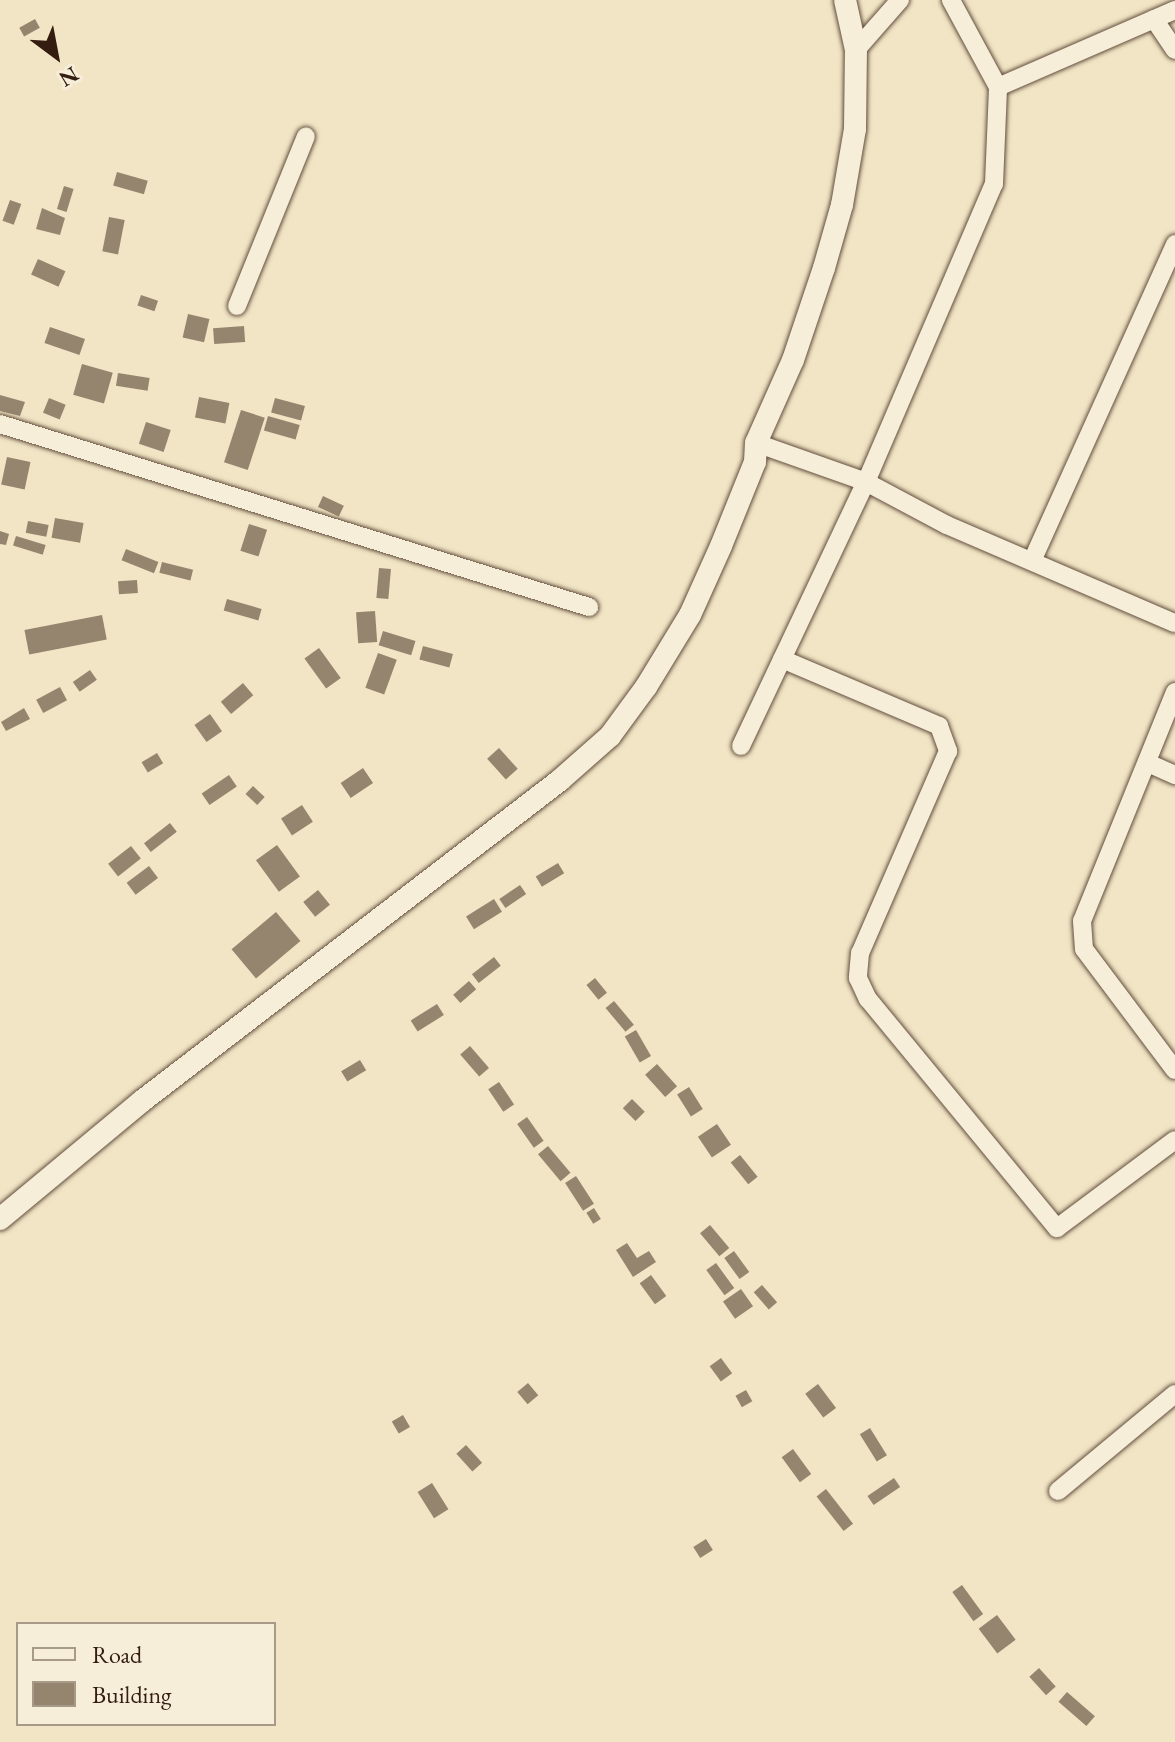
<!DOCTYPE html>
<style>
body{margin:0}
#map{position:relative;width:1175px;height:1742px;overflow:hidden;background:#f1e5c5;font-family:"EB Garamond",serif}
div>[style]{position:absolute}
.building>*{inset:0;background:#96856e;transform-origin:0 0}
.roads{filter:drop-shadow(0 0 2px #634e3d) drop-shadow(0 0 2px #634e3d)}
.minor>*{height:18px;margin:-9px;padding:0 9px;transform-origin:9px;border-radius:9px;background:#f6eed9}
.tertiary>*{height:22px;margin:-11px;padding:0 11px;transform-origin:11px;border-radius:11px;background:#f6eed9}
span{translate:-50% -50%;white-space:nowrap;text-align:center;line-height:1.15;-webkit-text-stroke:7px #f6eed9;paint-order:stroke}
.legend{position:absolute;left:16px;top:1622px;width:260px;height:104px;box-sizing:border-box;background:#f6eed9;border:2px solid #a89a89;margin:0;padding:10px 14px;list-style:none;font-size:24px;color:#341c10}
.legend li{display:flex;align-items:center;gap:16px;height:40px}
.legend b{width:40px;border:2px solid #a89a89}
.north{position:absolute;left:16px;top:16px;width:80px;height:80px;-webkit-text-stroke:6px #f6eed9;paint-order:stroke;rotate:148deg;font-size:22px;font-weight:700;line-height:32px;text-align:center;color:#341c10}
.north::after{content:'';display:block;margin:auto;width:28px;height:36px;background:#341c10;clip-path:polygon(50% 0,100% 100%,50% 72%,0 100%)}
</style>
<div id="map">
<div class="building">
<i style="left:35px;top:19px;width:10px;height:18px;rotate:61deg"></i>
<i style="left:117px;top:172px;width:32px;height:14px;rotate:16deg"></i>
<i style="left:64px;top:186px;width:10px;height:24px;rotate:17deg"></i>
<i style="left:10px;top:200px;width:12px;height:22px;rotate:20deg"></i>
<i style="clip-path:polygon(42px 208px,65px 218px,60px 235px,36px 229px)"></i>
<i style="left:109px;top:217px;width:16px;height:35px;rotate:11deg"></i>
<i style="left:38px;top:259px;width:30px;height:17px;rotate:24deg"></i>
<i style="left:141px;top:295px;width:18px;height:11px;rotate:19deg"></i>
<i style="left:188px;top:314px;width:22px;height:24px;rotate:13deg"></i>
<i style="left:244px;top:326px;width:16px;height:31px;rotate:86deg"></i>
<i style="left:50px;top:327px;width:37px;height:17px;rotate:19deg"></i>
<i style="left:82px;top:364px;width:32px;height:32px;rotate:16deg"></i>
<i style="left:118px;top:373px;width:32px;height:13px;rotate:9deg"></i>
<i style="clip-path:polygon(0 395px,25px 402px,20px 416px,0 411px)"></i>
<i style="left:199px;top:397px;width:31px;height:21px;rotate:11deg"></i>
<i style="left:49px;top:398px;width:18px;height:16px;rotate:22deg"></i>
<i style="left:275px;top:398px;width:31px;height:15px;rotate:15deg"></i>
<i style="left:241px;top:410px;width:25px;height:55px;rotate:18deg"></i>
<i style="left:268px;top:416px;width:33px;height:15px;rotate:16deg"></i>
<i style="left:146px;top:422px;width:26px;height:23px;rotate:18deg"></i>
<i style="left:7px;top:457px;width:24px;height:28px;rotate:12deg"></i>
<i style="left:323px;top:496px;width:23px;height:12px;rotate:25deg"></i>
<i style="left:55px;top:518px;width:29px;height:20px;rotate:10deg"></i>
<i style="left:28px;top:521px;width:21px;height:12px;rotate:11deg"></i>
<i style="left:249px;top:524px;width:19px;height:28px;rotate:18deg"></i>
<i style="clip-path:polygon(0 531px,9px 534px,6px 545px,0 544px)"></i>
<i style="left:16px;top:536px;width:31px;height:10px;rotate:17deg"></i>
<i style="left:126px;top:549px;width:35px;height:12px;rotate:22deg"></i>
<i style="left:162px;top:562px;width:32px;height:11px;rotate:14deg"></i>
<i style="left:379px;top:568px;width:12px;height:30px;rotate:5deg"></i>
<i style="left:137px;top:580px;width:13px;height:19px;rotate:86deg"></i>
<i style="left:227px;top:599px;width:36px;height:12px;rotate:16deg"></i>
<i style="left:375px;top:611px;width:31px;height:19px;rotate:86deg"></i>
<i style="left:102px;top:615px;width:25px;height:79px;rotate:79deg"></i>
<i style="left:383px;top:631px;width:34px;height:15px;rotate:17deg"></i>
<i style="left:423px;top:646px;width:31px;height:14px;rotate:15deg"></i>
<i style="left:319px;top:648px;width:37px;height:18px;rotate:54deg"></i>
<i style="left:378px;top:653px;width:20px;height:37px;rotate:20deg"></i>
<i style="left:90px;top:670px;width:12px;height:21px;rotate:55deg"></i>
<i style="left:243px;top:683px;width:16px;height:29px;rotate:50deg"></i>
<i style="left:60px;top:687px;width:15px;height:27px;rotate:62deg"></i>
<i style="clip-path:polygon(24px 708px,30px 719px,6px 731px,1px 722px)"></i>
<i style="left:210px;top:714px;width:21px;height:19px;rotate:55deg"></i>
<i style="left:499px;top:748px;width:28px;height:16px;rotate:48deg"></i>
<i style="left:157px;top:753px;width:12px;height:18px;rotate:59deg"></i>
<i style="left:363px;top:768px;width:18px;height:27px;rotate:56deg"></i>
<i style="left:229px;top:775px;width:14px;height:33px;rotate:56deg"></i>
<i style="left:253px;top:786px;width:16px;height:11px;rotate:43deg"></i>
<i style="left:302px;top:805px;width:20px;height:25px;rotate:57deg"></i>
<i style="left:170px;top:823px;width:11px;height:33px;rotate:52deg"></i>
<i style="left:277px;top:845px;width:39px;height:26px;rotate:54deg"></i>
<i style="left:131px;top:846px;width:16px;height:29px;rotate:52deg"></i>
<i style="left:558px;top:863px;width:12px;height:26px;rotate:59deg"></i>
<i style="left:149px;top:866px;width:15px;height:28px;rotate:53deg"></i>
<i style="left:520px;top:885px;width:11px;height:25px;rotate:56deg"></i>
<i style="left:318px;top:890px;width:19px;height:19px;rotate:51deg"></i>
<i style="left:494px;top:899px;width:15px;height:33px;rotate:58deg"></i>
<i style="left:276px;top:912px;width:38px;height:58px;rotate:50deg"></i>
<i style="left:494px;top:957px;width:11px;height:28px;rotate:52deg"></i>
<i style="left:595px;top:978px;width:19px;height:11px;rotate:51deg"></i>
<i style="left:469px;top:981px;width:11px;height:21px;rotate:49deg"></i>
<i style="left:614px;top:1001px;width:31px;height:11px;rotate:50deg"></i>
<i style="left:437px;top:1004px;width:13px;height:31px;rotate:58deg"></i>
<i style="left:636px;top:1030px;width:30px;height:13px;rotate:60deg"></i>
<i style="left:470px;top:1046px;width:29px;height:13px;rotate:49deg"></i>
<i style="left:360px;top:1060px;width:12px;height:22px;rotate:59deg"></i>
<i style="left:657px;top:1064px;width:30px;height:16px;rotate:48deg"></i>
<i style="left:499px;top:1082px;width:27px;height:13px;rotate:56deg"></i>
<i style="left:689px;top:1087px;width:26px;height:14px;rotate:58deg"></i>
<i style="left:632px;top:1099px;width:18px;height:13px;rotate:45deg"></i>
<i style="left:527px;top:1117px;width:29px;height:12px;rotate:55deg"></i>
<i style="left:717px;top:1124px;width:25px;height:23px;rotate:56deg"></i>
<i style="left:548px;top:1146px;width:35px;height:13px;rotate:50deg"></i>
<i style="left:740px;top:1155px;width:28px;height:12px;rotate:51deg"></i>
<i style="left:576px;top:1176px;width:33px;height:13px;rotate:57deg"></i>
<i style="left:594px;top:1208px;width:13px;height:9px;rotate:58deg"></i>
<i style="left:710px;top:1225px;width:30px;height:13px;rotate:50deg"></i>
<i style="clip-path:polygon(627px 1243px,637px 1258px,649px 1251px,656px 1262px,633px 1277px,616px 1250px)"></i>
<i style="left:734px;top:1251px;width:26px;height:12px;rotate:54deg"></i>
<i style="left:716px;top:1263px;width:31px;height:12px;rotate:54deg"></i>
<i style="left:651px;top:1275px;width:26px;height:14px;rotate:54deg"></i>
<i style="left:762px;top:1285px;width:23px;height:11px;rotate:49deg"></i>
<i style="left:741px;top:1289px;width:21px;height:22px;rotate:55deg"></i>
<i style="left:721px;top:1358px;width:19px;height:14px;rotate:54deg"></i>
<i style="left:528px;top:1383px;width:16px;height:14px;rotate:50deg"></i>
<i style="left:818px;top:1384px;width:30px;height:16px;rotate:53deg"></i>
<i style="left:746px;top:1390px;width:13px;height:12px;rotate:61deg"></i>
<i style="left:403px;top:1415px;width:14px;height:13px;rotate:60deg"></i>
<i style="left:870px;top:1428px;width:32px;height:12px;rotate:58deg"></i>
<i style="left:466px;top:1445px;width:24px;height:13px;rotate:48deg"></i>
<i style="left:793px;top:1449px;width:31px;height:14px;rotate:54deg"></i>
<i style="left:894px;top:1478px;width:11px;height:32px;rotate:56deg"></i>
<i style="left:432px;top:1483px;width:31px;height:17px;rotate:58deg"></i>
<i style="left:826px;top:1489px;width:44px;height:12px;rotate:52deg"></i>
<i style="left:706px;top:1539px;width:13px;height:15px;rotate:58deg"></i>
<i style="left:962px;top:1585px;width:36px;height:12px;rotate:54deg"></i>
<i style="left:997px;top:1615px;width:31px;height:23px;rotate:53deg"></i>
<i style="left:1039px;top:1668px;width:25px;height:13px;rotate:48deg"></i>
<i style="left:1067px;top:1692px;width:37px;height:13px;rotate:41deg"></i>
</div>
<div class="roads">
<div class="minor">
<i style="left:1154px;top:19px;width:37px;rotate:56deg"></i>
<i style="left:856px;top:50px;width:67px;rotate:-48.7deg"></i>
<i style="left:998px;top:87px;width:193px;rotate:-23.5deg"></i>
<i style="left:237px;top:306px;width:183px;rotate:-67.9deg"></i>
<i style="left:0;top:424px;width:617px;rotate:17.26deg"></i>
<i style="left:756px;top:443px;width:117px;rotate:19.5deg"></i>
<i style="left:866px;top:482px;width:92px;rotate:28deg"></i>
<i style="left:947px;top:525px;width:248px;rotate:23.3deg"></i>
<i style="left:1032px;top:561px;width:348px;rotate:-65.7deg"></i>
<i style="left:782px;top:659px;width:171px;rotate:23.1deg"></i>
<i style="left:939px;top:726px;width:27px;rotate:70deg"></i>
<i style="left:948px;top:751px;width:220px;rotate:113.5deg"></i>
<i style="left:860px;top:953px;width:25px;rotate:95deg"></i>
<i style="left:858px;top:978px;width:23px;rotate:65deg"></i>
<i style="left:868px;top:999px;width:297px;rotate:50.5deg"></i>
<i style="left:1057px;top:1228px;width:147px;rotate:-36.7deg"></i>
<i style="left:1175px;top:692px;width:247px;rotate:112.1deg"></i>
<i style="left:1082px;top:921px;width:28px;rotate:86deg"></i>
<i style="left:1084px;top:949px;width:151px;rotate:53.1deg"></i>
<i style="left:741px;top:746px;width:292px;rotate:-64.7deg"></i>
<i style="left:866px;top:482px;width:324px;rotate:-66.8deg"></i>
<i style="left:994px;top:184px;width:97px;rotate:-87.6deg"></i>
<i style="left:998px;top:87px;width:99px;rotate:-118.4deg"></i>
<i style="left:1148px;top:763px;width:30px;rotate:24deg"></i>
<i style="left:1058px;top:1491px;width:152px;rotate:-39.7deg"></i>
</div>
<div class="tertiary">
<i style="left:0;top:1219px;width:185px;rotate:-39.7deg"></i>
<i style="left:142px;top:1101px;width:526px;rotate:-37.5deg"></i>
<i style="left:559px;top:781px;width:68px;rotate:-41.4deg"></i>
<i style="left:610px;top:736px;width:61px;rotate:-53.7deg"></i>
<i style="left:646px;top:687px;width:84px;rotate:-58.6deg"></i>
<i style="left:690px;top:615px;width:76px;rotate:-65.8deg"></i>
<i style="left:721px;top:546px;width:91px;rotate:-68deg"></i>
<i style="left:755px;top:462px;width:19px;rotate:-87deg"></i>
<i style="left:756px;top:443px;width:91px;rotate:-66deg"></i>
<i style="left:793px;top:360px;width:97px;rotate:-71.4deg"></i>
<i style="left:824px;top:268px;width:66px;rotate:-74.1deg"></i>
<i style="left:842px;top:205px;width:77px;rotate:-80.3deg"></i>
<i style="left:855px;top:129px;width:79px;rotate:-89.3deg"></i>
<i style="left:856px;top:50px;width:51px;rotate:-102.4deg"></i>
</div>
</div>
<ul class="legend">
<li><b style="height:10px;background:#f6eed9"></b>Road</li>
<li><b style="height:22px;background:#96856e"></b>Building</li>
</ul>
<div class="north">N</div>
</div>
